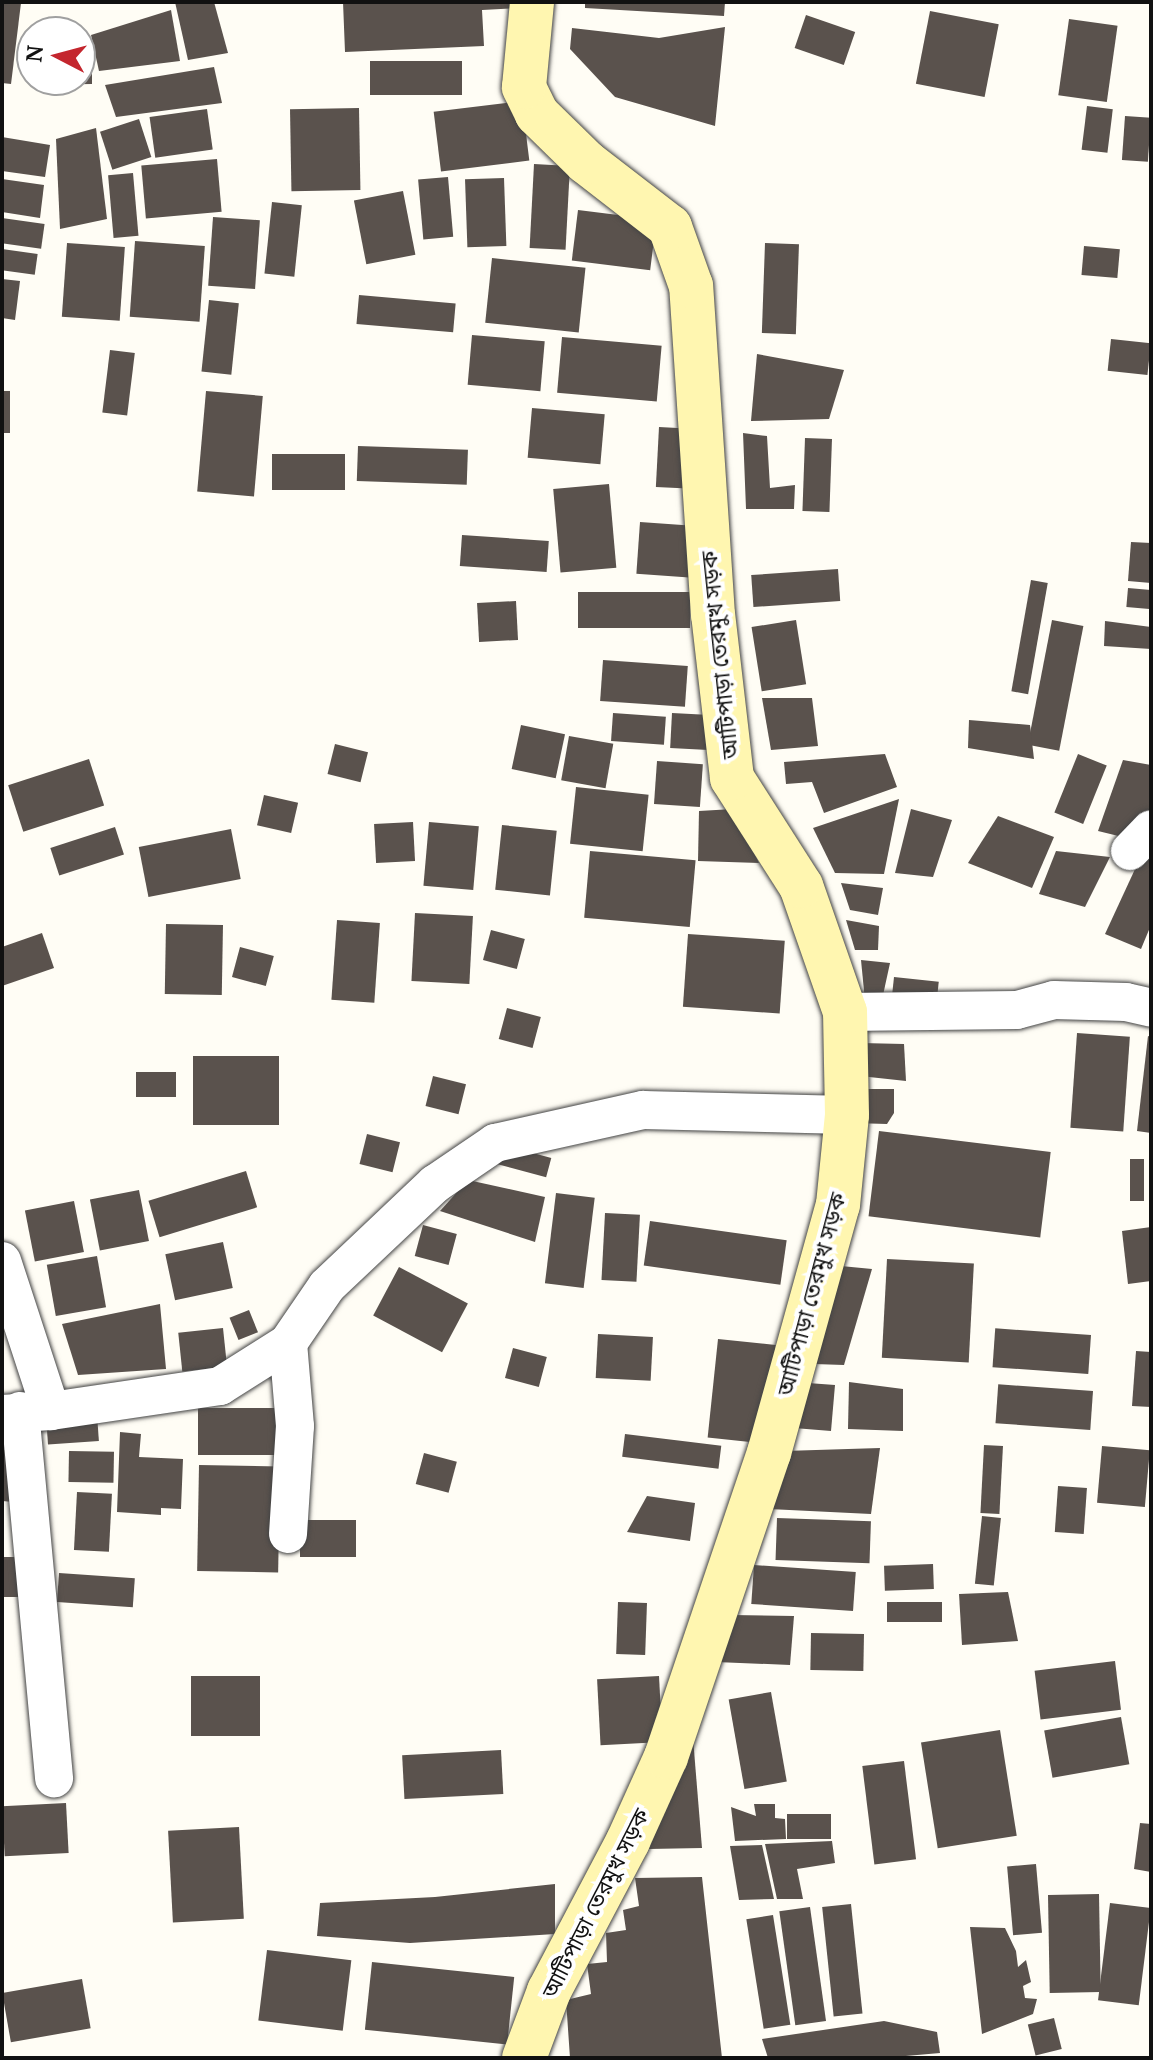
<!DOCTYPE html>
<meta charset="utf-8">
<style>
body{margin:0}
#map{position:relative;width:1153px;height:2060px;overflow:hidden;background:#fffdf5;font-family:"PT Serif","Noto Sans Bengali",serif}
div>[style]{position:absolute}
.building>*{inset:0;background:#5a524d;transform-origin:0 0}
.roads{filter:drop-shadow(0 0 2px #444) drop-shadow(0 0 2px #444)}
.minor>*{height:38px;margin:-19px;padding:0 19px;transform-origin:19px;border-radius:19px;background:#fff}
.secondary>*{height:44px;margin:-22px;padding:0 22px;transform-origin:22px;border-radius:22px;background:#fff6b0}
span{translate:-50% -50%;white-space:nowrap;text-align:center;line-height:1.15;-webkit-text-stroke:8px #fff;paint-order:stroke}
.street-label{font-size:22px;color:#111}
.frame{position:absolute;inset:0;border:4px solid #111;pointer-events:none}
.north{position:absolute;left:16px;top:16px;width:80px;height:80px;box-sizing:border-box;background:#fff;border:2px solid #a0a0a0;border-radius:50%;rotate:276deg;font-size:22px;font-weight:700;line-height:32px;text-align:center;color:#111}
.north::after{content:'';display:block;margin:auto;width:28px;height:36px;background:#c4262e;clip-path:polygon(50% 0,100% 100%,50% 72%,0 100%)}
</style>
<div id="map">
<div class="building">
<i style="clip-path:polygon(2px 2px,21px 3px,11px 84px,2px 83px)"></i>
<i style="clip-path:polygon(175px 2px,214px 2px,228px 53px,188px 60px)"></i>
<i style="clip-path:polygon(343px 2px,518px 2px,518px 8px,482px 10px,484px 46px,345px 52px)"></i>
<i style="clip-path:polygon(585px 2px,725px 2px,724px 16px,585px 8px)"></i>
<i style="clip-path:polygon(171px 10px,180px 61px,99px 71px,91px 35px)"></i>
<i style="left:930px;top:11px;width:70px;height:74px;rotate:11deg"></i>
<i style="left:806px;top:15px;width:52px;height:35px;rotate:19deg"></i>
<i style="left:1069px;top:19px;width:49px;height:77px;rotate:8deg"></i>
<i style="clip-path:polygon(725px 27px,715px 126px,615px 97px,570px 49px,572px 28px,659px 38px)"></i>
<i style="clip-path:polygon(92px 51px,92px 84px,29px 85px,28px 53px,32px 53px,32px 80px,80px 80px,80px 52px)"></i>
<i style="left:462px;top:61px;width:34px;height:92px;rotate:90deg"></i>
<i style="clip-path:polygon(214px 67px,222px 103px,116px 117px,105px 85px)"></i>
<i style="left:522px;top:101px;width:60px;height:89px;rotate:83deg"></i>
<i style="left:1087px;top:106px;width:26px;height:44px;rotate:7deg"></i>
<i style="left:359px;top:108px;width:82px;height:69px;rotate:89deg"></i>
<i style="left:207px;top:109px;width:41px;height:58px;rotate:82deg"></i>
<i style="left:1125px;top:116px;width:26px;height:44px;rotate:4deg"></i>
<i style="left:139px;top:119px;width:40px;height:41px;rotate:72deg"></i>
<i style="clip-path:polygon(96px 128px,107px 219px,60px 229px,56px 139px)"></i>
<i style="clip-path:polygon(2px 137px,50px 145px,45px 177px,2px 171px)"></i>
<i style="left:217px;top:159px;width:53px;height:76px;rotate:85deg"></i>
<i style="left:534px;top:164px;width:36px;height:84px;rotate:3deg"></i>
<i style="left:133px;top:173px;width:63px;height:25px;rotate:85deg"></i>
<i style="left:448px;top:177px;width:60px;height:30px;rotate:85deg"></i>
<i style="left:504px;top:178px;width:68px;height:39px;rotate:88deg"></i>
<i style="clip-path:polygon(2px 179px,44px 185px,40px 218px,2px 212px)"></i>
<i style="left:403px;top:191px;width:65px;height:50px;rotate:79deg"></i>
<i style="left:272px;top:202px;width:30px;height:72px;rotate:6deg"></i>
<i style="left:578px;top:210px;width:79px;height:51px;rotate:7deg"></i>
<i style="left:213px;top:217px;width:47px;height:69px;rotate:4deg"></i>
<i style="left:2px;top:218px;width:43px;height:25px;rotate:8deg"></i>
<i style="left:135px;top:241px;width:70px;height:76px;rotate:4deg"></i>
<i style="left:67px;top:243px;width:58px;height:74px;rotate:4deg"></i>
<i style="left:765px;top:243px;width:34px;height:90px;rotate:2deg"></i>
<i style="left:1084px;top:246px;width:36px;height:29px;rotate:5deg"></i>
<i style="left:2px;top:249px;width:36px;height:21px;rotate:8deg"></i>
<i style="left:492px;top:258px;width:94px;height:65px;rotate:6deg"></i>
<i style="clip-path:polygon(2px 279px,20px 281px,15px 320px,2px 318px)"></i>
<i style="left:359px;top:295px;width:97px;height:29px;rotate:5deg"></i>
<i style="left:209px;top:300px;width:30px;height:72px;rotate:6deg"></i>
<i style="left:472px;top:335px;width:73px;height:50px;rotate:5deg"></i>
<i style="left:562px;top:337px;width:100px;height:56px;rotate:5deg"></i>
<i style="left:1111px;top:339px;width:40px;height:32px;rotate:6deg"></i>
<i style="left:110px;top:350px;width:25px;height:63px;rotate:7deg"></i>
<i style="clip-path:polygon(757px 354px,844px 370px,829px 419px,751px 421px)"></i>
<i style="left:2px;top:391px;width:8px;height:42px"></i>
<i style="left:206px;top:391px;width:57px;height:101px;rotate:5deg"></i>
<i style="left:532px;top:408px;width:73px;height:50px;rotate:5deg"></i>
<i style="left:659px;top:427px;width:37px;height:60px;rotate:3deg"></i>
<i style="clip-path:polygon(743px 433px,767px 436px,770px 488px,795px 485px,794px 509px,746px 509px)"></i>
<i style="left:805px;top:438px;width:27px;height:73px;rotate:2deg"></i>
<i style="left:358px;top:446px;width:110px;height:35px;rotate:2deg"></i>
<i style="left:272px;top:454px;width:73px;height:36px"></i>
<i style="left:609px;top:484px;width:84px;height:56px;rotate:85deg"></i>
<i style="left:640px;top:522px;width:60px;height:52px;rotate:4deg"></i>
<i style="left:462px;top:535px;width:87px;height:31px;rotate:4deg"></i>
<i style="clip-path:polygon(1131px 542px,1151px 543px,1151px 583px,1128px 581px)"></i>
<i style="left:838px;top:569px;width:32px;height:87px;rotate:86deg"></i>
<i style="left:1031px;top:580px;width:17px;height:113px;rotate:10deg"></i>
<i style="left:1128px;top:588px;width:23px;height:19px;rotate:5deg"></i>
<i style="left:578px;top:592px;width:112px;height:36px"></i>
<i style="left:516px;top:601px;width:39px;height:39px;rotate:87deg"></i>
<i style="left:796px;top:620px;width:65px;height:45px;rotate:81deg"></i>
<i style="left:1052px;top:620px;width:32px;height:127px;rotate:11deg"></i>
<i style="clip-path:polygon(1105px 621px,1151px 627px,1151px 649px,1104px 646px)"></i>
<i style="left:603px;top:660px;width:85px;height:41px;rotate:4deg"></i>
<i style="clip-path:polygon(762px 698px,812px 698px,818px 746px,771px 750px)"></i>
<i style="left:613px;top:713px;width:53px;height:28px;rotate:4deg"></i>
<i style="left:672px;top:713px;width:43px;height:35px;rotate:3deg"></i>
<i style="clip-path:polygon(969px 720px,1030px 725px,1034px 759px,968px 748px)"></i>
<i style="left:521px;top:725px;width:45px;height:45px;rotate:12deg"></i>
<i style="left:569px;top:736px;width:45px;height:45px;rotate:10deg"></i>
<i style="left:335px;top:744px;width:34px;height:31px;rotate:14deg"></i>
<i style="clip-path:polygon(885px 754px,897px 787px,824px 813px,812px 782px,786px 784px,784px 762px)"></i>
<i style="left:1078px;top:754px;width:31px;height:63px;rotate:22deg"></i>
<i style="left:89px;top:759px;width:49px;height:85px;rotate:72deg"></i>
<i style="clip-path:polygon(1123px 760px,1151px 765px,1151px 806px,1139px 841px,1098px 831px)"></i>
<i style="left:657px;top:761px;width:46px;height:43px;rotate:4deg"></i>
<i style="left:576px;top:787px;width:73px;height:57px;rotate:6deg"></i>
<i style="left:264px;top:795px;width:35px;height:31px;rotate:13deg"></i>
<i style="clip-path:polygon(899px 799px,884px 874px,835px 873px,813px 828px)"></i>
<i style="clip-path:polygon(733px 809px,759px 863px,698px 861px,699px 811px)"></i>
<i style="clip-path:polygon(911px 809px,952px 820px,933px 877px,895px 873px)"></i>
<i style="clip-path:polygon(998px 816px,1054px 837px,1032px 888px,968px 863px)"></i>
<i style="left:413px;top:822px;width:39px;height:39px;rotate:87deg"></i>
<i style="left:429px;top:822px;width:50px;height:64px;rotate:5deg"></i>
<i style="left:502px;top:825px;width:55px;height:65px;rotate:6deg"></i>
<i style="left:115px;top:827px;width:29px;height:68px;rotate:72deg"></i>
<i style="left:231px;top:829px;width:51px;height:94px;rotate:79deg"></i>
<i style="left:590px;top:851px;width:106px;height:67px;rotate:5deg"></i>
<i style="clip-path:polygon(1056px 851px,1110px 857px,1085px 907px,1039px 894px)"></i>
<i style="clip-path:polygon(1142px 854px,1151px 857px,1151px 925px,1141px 949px,1105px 934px)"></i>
<i style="clip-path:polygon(841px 883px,883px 888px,878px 915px,850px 910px)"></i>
<i style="left:415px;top:913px;width:58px;height:68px;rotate:3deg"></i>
<i style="left:337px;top:920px;width:43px;height:80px;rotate:4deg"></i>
<i style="clip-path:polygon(846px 920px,879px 926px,878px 950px,855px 950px)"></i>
<i style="left:166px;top:924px;width:57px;height:70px;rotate:1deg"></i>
<i style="left:491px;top:930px;width:35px;height:31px;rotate:15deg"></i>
<i style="clip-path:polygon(42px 933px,54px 968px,2px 986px,2px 947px)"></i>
<i style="left:688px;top:934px;width:97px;height:73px;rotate:4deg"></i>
<i style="left:240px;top:947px;width:35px;height:31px;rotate:15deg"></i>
<i style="clip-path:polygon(861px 960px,890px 963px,880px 1009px,865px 1001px)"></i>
<i style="left:894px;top:977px;width:45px;height:28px;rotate:6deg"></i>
<i style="left:507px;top:1008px;width:35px;height:32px;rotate:15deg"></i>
<i style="left:1077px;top:1033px;width:53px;height:95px;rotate:4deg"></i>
<i style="clip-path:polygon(1148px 1036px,1151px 1037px,1151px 1133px,1137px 1131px)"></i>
<i style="clip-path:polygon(861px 1043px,904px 1044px,906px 1081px,860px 1076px)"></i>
<i style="left:279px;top:1056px;width:69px;height:86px;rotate:90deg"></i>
<i style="left:136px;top:1072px;width:40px;height:25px"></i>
<i style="left:433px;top:1076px;width:34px;height:31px;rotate:14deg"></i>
<i style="clip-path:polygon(856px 1089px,894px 1089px,894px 1113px,887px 1124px,853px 1123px)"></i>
<i style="left:879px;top:1131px;width:173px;height:86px;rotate:7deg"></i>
<i style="left:367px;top:1134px;width:34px;height:31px;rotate:14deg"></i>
<i style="left:503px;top:1145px;width:50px;height:20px;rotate:15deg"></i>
<i style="left:1130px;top:1159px;width:14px;height:42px"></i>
<i style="left:246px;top:1171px;width:38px;height:102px;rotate:73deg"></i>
<i style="clip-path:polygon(468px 1180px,545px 1197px,535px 1242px,440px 1211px)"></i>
<i style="left:139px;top:1190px;width:52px;height:50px;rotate:79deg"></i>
<i style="left:556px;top:1193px;width:39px;height:91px;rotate:7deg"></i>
<i style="left:74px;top:1201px;width:52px;height:50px;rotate:79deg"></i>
<i style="left:605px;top:1213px;width:35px;height:67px;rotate:3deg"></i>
<i style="left:650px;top:1221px;width:138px;height:45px;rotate:8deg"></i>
<i style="left:423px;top:1225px;width:35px;height:32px;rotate:15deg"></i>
<i style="clip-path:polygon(1151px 1227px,1151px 1281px,1128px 1284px,1122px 1231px)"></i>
<i style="left:223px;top:1242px;width:47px;height:59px;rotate:78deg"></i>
<i style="left:97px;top:1256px;width:52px;height:51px;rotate:80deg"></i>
<i style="left:887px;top:1259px;width:87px;height:99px;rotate:3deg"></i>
<i style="clip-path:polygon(841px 1266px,872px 1269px,844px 1365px,814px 1364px)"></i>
<i style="left:399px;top:1267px;width:78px;height:55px;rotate:28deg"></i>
<i style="clip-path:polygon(160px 1304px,166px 1369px,78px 1375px,62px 1324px)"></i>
<i style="left:249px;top:1310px;width:24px;height:21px;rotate:68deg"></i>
<i style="left:223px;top:1328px;width:39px;height:45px;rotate:84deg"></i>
<i style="left:598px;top:1334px;width:55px;height:44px;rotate:3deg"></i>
<i style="left:1091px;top:1335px;width:39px;height:96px;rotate:94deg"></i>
<i style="left:718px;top:1339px;width:58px;height:99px;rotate:6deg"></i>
<i style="left:513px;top:1348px;width:35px;height:31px;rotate:15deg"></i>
<i style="clip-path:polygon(1136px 1351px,1151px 1352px,1151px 1407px,1132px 1406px)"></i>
<i style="clip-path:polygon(849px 1382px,903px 1389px,903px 1431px,848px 1429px)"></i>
<i style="clip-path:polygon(808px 1383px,835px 1385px,831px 1431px,794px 1428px)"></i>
<i style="left:1093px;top:1391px;width:39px;height:95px;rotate:94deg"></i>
<i style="left:198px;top:1408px;width:88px;height:47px"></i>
<i style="left:97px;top:1414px;width:27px;height:51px;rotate:86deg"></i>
<i style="clip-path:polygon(120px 1432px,141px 1434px,139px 1457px,183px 1459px,181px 1509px,161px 1508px,161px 1515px,117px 1512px)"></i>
<i style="left:625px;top:1434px;width:97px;height:23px;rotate:7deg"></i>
<i style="left:984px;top:1445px;width:19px;height:68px;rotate:3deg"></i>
<i style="left:1102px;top:1446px;width:48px;height:57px;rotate:5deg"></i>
<i style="clip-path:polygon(880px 1448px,871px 1514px,769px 1509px,784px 1451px)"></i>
<i style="clip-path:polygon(2px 1450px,16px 1450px,14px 1502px,2px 1501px)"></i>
<i style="left:69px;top:1451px;width:45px;height:31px;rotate:1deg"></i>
<i style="left:424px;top:1453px;width:34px;height:32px;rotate:15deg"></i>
<i style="left:199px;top:1465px;width:81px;height:106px;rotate:1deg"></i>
<i style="left:1058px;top:1486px;width:29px;height:46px;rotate:4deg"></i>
<i style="left:77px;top:1492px;width:35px;height:58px;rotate:3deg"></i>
<i style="clip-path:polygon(647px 1496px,695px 1503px,690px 1541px,627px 1532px)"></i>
<i style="left:982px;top:1516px;width:19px;height:68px;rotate:6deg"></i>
<i style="left:777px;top:1518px;width:94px;height:42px;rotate:2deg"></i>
<i style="left:356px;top:1520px;width:37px;height:56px;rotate:90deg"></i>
<i style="left:2px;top:1557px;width:28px;height:40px"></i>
<i style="left:933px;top:1564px;width:25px;height:49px;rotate:88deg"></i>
<i style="left:754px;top:1565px;width:102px;height:39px;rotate:4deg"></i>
<i style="left:59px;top:1573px;width:76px;height:29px;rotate:4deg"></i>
<i style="clip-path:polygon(1008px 1592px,1018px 1641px,962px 1645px,959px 1594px)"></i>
<i style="left:618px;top:1602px;width:29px;height:52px;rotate:2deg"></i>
<i style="left:942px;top:1602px;width:20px;height:55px;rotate:90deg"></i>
<i style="clip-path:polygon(732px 1615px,794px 1616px,790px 1665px,716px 1662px)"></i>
<i style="left:811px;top:1633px;width:53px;height:37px;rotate:1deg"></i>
<i style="left:1115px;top:1661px;width:49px;height:81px;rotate:83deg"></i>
<i style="left:260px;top:1676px;width:60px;height:69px;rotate:90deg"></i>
<i style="left:659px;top:1676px;width:66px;height:62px;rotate:87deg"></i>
<i style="left:771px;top:1692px;width:91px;height:43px;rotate:80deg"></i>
<i style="left:1121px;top:1717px;width:48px;height:78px;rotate:80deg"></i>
<i style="left:1000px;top:1730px;width:107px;height:80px;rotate:81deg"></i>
<i style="clip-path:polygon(693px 1738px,702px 1848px,649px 1849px)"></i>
<i style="left:501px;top:1750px;width:44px;height:99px;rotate:87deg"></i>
<i style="left:904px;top:1761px;width:99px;height:42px;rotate:83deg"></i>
<i style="left:66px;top:1803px;width:50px;height:64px;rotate:87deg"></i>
<i style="clip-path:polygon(754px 1804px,775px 1804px,775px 1818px,785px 1819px,786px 1839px,735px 1841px,731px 1807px,756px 1816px)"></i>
<i style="left:831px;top:1814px;width:25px;height:44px;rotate:90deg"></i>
<i style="clip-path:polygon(1140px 1823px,1151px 1824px,1151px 1872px,1134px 1869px)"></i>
<i style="left:239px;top:1827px;width:92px;height:71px;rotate:87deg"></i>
<i style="clip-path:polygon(832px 1841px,835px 1863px,797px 1869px,803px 1899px,777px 1899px,765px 1844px)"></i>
<i style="clip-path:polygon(762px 1845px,774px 1899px,739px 1900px,730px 1846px)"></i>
<i style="left:1036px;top:1864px;width:69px;height:29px;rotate:85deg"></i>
<i style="clip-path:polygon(702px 1877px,722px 2058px,570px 2058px,566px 2000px,591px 1994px,587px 1964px,607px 1962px,606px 1933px,626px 1930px,623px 1910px,639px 1906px,635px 1878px)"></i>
<i style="clip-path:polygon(555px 1884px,555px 1934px,410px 1943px,317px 1936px,320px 1903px,435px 1897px)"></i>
<i style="left:1099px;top:1894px;width:98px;height:51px;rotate:89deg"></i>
<i style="left:1110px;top:1903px;width:41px;height:98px;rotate:7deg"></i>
<i style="left:851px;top:1904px;width:110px;height:29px;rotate:84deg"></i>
<i style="left:810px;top:1907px;width:115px;height:31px;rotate:82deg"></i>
<i style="left:773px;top:1915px;width:111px;height:27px;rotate:81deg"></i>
<i style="clip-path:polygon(970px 1927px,1005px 1928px,1016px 1951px,1018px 1967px,1026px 1960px,1031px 1982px,1023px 1986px,1025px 1998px,1037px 1999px,1033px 2014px,982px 2034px)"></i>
<i style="left:267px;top:1950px;width:85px;height:71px;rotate:7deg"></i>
<i style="left:372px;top:1962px;width:143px;height:68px;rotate:6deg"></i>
<i style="left:82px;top:1979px;width:50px;height:81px;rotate:80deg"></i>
<i style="left:1054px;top:2018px;width:32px;height:27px;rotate:76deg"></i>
<i style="clip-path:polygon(884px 2021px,937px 2032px,940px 2053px,883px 2058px,768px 2058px,762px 2039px)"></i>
</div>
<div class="roads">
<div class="minor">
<i style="left:1130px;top:851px;width:30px;rotate:-46deg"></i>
<i style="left:845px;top:1012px;width:172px;rotate:-0.7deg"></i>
<i style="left:1017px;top:1010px;width:38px;rotate:-15deg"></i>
<i style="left:1054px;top:1000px;width:72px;rotate:1.6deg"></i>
<i style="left:1126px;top:1002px;width:26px;rotate:13deg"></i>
<i style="left:2px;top:1261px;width:158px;rotate:71.9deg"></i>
<i style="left:20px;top:1411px;width:369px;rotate:84.7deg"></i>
<i style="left:2px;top:1414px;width:49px;rotate:-3.5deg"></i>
<i style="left:51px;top:1411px;width:171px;rotate:-8.4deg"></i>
<i style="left:220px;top:1386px;width:80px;rotate:-32.3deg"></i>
<i style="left:288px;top:1534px;width:108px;rotate:-86.3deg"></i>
<i style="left:295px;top:1426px;width:83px;rotate:-94.8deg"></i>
<i style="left:288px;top:1343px;width:69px;rotate:-55.6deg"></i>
<i style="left:327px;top:1286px;width:149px;rotate:-43.4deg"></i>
<i style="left:435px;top:1184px;width:73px;rotate:-34.3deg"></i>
<i style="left:495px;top:1143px;width:152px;rotate:-12.6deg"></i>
<i style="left:643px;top:1110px;width:204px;rotate:1.4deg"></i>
</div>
<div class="secondary">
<i style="left:524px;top:2058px;width:72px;rotate:-69.5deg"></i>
<i style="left:549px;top:1991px;width:170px;rotate:-62.2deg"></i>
<i style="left:628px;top:1841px;width:92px;rotate:-65.7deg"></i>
<i style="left:666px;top:1757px;width:321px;rotate:-71.3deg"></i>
<i style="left:769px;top:1453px;width:257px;rotate:-74.5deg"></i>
<i style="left:838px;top:1205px;width:90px;rotate:-84.3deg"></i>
<i style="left:847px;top:1115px;width:103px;rotate:-91.1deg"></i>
<i style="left:845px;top:1012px;width:133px;rotate:-109.2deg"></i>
<i style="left:801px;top:886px;width:128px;rotate:-122.6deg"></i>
<i style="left:732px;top:778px;width:164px;rotate:-96.6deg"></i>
<i style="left:713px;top:615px;width:330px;rotate:-93.8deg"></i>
<i style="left:691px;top:286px;width:63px;rotate:-109.6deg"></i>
<i style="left:670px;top:227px;width:106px;rotate:-142.3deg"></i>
<i style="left:586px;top:162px;width:69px;rotate:-135.6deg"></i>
<i style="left:537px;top:114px;width:30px;rotate:-116deg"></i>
<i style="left:524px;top:87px;width:85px;rotate:-84.6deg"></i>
</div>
</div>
<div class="street-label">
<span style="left:719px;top:655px;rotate:-96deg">আটিপাড়া তেরমুখ সড়ক</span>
<span style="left:811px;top:1294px;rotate:-75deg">আটিপাড়া তেরমুখ সড়ক</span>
<span style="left:595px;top:1903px;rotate:-63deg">আটিপাড়া তেরমুখ সড়ক</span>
</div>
<div class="frame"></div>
<div class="north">N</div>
</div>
